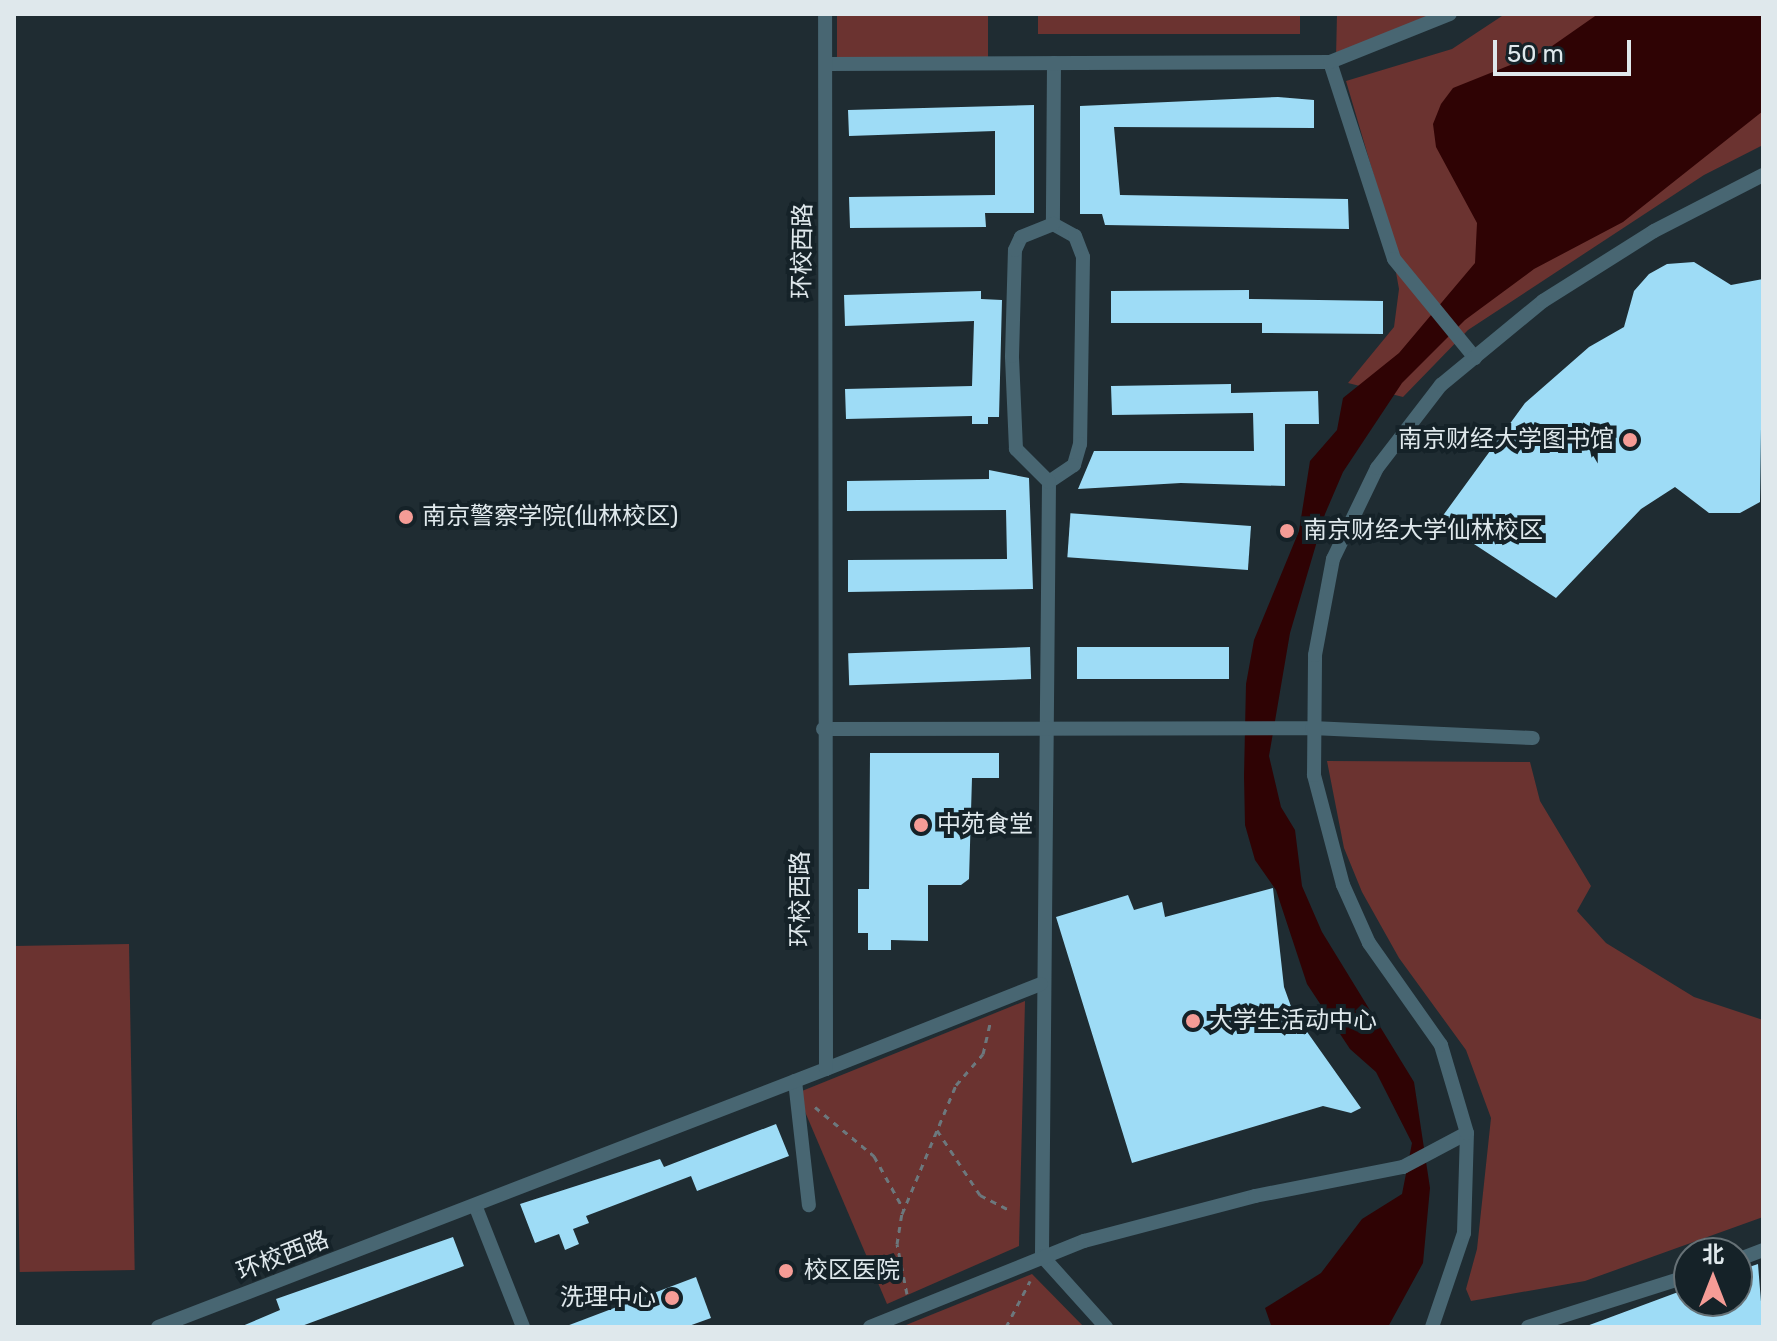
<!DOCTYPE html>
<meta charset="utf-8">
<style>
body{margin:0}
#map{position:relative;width:1777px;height:1341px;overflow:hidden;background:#1f2c32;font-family:Rubik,"Noto Sans SC",sans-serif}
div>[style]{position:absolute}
.green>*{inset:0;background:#6b3330;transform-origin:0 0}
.water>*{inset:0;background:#2f0304}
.building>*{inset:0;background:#9edcf6;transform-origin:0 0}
.path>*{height:3px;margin-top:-1.5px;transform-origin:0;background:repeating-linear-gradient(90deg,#6c787d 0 6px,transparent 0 12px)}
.minor>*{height:14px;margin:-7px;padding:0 7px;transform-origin:7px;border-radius:7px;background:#486672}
.dots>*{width:22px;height:22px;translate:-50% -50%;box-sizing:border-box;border:4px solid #152228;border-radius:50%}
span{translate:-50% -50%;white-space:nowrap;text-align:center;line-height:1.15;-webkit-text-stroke:8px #152228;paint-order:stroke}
.street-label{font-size:24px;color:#dfe8ec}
.poi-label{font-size:24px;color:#dfe8ec}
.right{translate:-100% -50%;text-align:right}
.left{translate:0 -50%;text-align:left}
.frame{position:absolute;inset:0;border:16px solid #dfe8ec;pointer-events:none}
.north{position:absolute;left:1673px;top:1237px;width:80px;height:80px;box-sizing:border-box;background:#152228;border:2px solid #667176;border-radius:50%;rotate:0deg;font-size:22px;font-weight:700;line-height:32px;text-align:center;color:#dfe8ec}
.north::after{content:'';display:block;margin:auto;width:28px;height:36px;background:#f59c96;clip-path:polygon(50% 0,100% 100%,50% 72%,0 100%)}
.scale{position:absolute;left:1493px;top:40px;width:138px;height:36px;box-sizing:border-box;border:4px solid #dfe8ec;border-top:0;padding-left:10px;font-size:24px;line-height:28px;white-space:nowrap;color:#dfe8ec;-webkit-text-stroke:6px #152228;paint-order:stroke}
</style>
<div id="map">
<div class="green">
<i style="left:837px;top:14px;width:151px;height:53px"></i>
<i style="left:1038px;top:14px;width:262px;height:20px"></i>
<i style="clip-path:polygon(1337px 14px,1453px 14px,1336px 58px)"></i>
<i style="clip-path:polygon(1505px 14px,1763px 14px,1763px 145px,1704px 175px,1468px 330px,1403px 397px,1348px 383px,1394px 327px,1399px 289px,1386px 217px,1346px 81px,1452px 49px)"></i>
<i style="clip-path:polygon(1327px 761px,1530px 762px,1540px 801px,1591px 886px,1577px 911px,1606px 943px,1694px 997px,1763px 1020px,1763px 1217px,1585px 1281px,1471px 1301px,1466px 1289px,1477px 1249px,1491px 1118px,1466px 1050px,1399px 958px,1362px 892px,1344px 848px)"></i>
<i style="left:129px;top:944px;width:326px;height:115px;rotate:89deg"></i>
<i style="clip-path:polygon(1025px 1001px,1019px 1246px,887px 1304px,797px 1093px)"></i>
<i style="clip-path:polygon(1032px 1274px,1084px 1327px,901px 1327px)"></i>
</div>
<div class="water">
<i style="clip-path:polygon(1598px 14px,1763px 14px,1763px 111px,1623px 222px,1534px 269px,1465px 320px,1402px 383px,1343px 472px,1325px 514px,1290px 633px,1269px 756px,1281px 807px,1295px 830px,1302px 886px,1322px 932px,1414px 1082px,1430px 1188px,1423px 1263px,1388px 1327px,1264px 1327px,1271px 1325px,1265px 1308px,1321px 1273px,1362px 1219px,1402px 1194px,1412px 1143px,1376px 1072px,1350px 1049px,1307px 984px,1276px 890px,1255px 860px,1245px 825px,1244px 776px,1246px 684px,1254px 640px,1299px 531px,1310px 461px,1337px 430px,1343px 398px,1399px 353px,1475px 263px,1477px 223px,1436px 147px,1433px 124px,1441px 104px,1453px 88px,1545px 51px)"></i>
</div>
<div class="building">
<i style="clip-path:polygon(1278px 97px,1314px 100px,1314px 128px,1114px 127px,1120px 195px,1348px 199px,1349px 229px,1105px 225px,1102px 214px,1080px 214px,1080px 106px)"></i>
<i style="clip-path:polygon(1034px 105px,1034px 213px,985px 213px,986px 227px,850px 228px,849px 197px,995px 195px,995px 131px,849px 136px,848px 110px)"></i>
<i style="clip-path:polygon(1694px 262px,1731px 285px,1763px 279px,1760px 502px,1740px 513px,1709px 513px,1675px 487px,1641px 509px,1556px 598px,1439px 521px,1525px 403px,1589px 347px,1624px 327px,1634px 291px,1649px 274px,1667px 264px)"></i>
<i style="clip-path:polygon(1249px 290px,1249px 299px,1383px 301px,1383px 334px,1262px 333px,1262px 323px,1111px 323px,1111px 291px)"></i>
<i style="clip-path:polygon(981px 291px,981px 299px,1002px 300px,999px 417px,988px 417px,988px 424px,972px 424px,972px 416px,846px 419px,845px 389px,972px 386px,974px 321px,845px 326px,844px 295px)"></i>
<i style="clip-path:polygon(1231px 384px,1231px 393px,1318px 391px,1319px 424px,1285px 424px,1285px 486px,1181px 483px,1078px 489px,1094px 451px,1254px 451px,1253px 413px,1112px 415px,1111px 386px)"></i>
<i style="clip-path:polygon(989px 470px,1029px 478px,1033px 589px,848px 592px,848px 560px,1007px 559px,1006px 510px,847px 511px,847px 481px,989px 479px)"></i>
<i style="left:1251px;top:526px;width:44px;height:181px;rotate:94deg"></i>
<i style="left:1030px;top:647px;width:32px;height:182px;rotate:88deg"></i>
<i style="left:1229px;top:647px;width:32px;height:152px;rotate:90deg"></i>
<i style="clip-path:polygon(870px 753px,999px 753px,999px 778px,972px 778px,969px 879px,961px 885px,928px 885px,928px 941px,891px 940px,891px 950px,868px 950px,868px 933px,858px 933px,858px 889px,869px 889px)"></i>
<i style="clip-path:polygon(1273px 888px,1284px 987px,1293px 1012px,1361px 1108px,1351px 1113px,1323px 1106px,1132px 1163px,1056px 917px,1128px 895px,1134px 910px,1162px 902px,1165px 917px)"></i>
<i style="clip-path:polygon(776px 1124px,789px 1156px,697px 1191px,691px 1176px,586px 1216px,589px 1223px,573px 1229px,579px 1244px,565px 1250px,559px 1234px,535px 1243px,520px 1204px,660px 1159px,664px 1167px)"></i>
<i style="clip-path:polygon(453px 1237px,464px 1266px,299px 1327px,240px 1327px,280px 1310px,276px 1299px)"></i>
<i style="clip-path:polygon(1758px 1264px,1763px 1327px,1584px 1327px,1689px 1288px,1689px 1301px,1737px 1301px,1737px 1271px)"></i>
<i style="clip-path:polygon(696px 1277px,711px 1318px,686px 1327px,564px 1327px)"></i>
</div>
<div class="path">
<i style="left:815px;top:1107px;width:77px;rotate:39.7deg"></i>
<i style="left:874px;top:1156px;width:62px;rotate:60.9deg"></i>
<i style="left:937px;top:1130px;width:78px;rotate:56.5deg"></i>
<i style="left:980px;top:1195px;width:31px;rotate:27deg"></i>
<i style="left:907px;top:1294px;width:51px;rotate:-101.3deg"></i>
<i style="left:897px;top:1244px;width:30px;rotate:-81deg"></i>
<i style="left:902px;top:1214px;width:140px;rotate:-67.3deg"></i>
<i style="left:956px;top:1085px;width:41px;rotate:-48.9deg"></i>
<i style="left:983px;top:1054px;width:35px;rotate:-77deg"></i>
<i style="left:1006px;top:1327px;width:52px;rotate:-62.4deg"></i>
</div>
<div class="minor">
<i style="left:1330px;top:62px;width:207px;rotate:72deg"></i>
<i style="left:1394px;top:259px;width:128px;rotate:50.7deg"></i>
<i style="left:1054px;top:63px;width:161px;rotate:90.4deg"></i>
<i style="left:1053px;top:224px;width:25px;rotate:29deg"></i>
<i style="left:1075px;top:236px;width:22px;rotate:69deg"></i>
<i style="left:1083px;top:257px;width:187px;rotate:90.9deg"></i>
<i style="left:1080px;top:444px;width:22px;rotate:106deg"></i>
<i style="left:1074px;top:465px;width:30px;rotate:146deg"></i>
<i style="left:1049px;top:482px;width:774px;rotate:90.52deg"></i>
<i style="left:1042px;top:1256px;width:96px;rotate:48deg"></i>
<i style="left:827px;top:64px;width:503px;rotate:-0.23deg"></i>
<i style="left:1330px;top:62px;width:129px;rotate:-21.8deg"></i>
<i style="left:1049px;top:482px;width:47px;rotate:-135deg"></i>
<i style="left:1016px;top:449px;width:93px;rotate:-92.5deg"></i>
<i style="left:1012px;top:356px;width:106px;rotate:-88.4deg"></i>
<i style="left:1015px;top:250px;width:14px;rotate:-65deg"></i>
<i style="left:1021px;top:237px;width:35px;rotate:-22deg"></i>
<i style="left:823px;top:729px;width:489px;rotate:-0.1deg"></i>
<i style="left:1312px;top:728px;width:221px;rotate:2.6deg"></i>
<i style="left:826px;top:1069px;width:231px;rotate:-21.6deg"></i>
<i style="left:795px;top:1081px;width:125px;rotate:83.6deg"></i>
<i style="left:475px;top:1205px;width:131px;rotate:68.5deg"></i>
<i style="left:1737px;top:1260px;width:28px;rotate:-21deg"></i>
<i style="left:158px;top:1327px;width:716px;rotate:-21.12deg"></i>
<i style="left:826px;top:1069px;width:1055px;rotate:-90.05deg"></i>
<i style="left:870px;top:1327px;width:231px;rotate:-21.9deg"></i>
<i style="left:1084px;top:1241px;width:177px;rotate:-14.7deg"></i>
<i style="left:1255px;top:1196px;width:151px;rotate:-11.1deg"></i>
<i style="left:1403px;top:1167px;width:72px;rotate:-28deg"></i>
<i style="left:1432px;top:1327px;width:99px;rotate:-71.2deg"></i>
<i style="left:1464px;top:1233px;width:100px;rotate:-88.3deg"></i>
<i style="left:1467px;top:1133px;width:92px;rotate:-106.5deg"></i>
<i style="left:1441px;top:1045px;width:125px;rotate:-125.2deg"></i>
<i style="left:1369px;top:943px;width:64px;rotate:-114.1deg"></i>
<i style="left:1343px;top:885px;width:114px;rotate:-104.8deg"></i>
<i style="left:1314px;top:775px;width:120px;rotate:-89.5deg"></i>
<i style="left:1315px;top:655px;width:98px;rotate:-79.4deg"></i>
<i style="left:1333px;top:559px;width:101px;rotate:-64.2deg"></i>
<i style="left:1377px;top:468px;width:105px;rotate:-52.4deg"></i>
<i style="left:1441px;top:385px;width:132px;rotate:-39.5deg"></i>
<i style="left:1543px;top:301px;width:131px;rotate:-32.2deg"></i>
<i style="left:1654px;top:231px;width:123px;rotate:-27.2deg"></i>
<i style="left:1528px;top:1327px;width:169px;rotate:-17.6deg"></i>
</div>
<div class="dots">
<i style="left:1630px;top:440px;background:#f59c96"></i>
<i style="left:406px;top:517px;background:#f59c96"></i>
<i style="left:1287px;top:531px;background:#f59c96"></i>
<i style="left:921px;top:825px;background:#f59c96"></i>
<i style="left:1193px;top:1021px;background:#f59c96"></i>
<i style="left:786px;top:1271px;background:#f59c96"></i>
<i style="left:672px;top:1298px;background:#f59c96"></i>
</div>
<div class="street-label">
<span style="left:803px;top:251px;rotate:-89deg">环校西路</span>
<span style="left:801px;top:899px;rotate:-90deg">环校西路</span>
<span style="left:283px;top:1256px;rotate:-21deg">环校西路</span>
</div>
<div class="poi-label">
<span class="right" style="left:1614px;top:440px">南京财经大学图书馆</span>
<span class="left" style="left:422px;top:517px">南京警察学院(仙林校区)</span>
<span class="left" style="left:1303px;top:531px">南京财经大学仙林校区</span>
<span class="left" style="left:937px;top:825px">中苑食堂</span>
<span class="left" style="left:1209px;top:1021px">大学生活动中心</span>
<span class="left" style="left:804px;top:1271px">校区医院</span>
<span class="right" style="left:656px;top:1298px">洗理中心</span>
</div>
<div class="frame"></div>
<div class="north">北</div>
<div class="scale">50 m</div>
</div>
